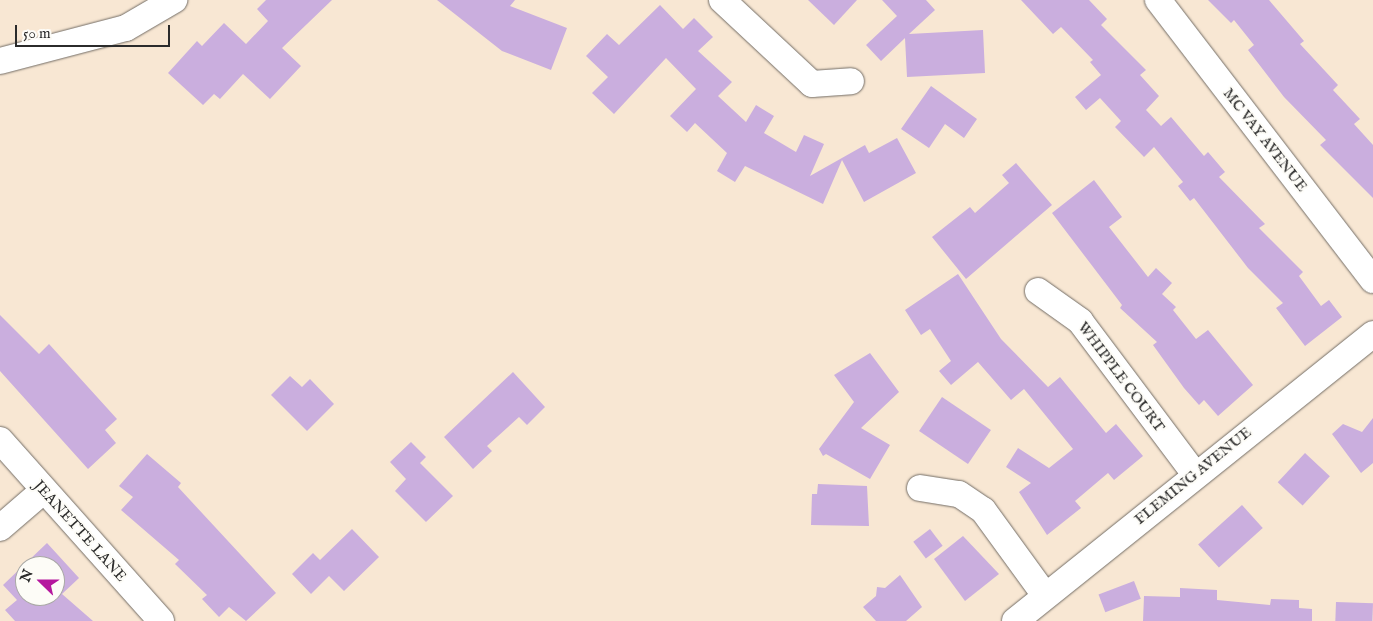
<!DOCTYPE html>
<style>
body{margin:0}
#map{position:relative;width:1373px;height:621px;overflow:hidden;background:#f8e7d3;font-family:"IM FELL English",serif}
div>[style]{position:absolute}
.building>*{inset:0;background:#caaede;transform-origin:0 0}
.roads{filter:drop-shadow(0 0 1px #736d66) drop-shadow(0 0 1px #736d66)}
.minor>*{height:26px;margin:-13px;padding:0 13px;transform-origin:13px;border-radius:13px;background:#fff}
span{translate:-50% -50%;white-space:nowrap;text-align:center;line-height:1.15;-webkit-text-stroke:4px #fdfcf7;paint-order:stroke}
.street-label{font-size:15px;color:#2b2b2b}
.north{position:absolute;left:15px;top:556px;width:50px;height:50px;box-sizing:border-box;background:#fdfcf7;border:1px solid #a9a8a5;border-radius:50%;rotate:292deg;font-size:14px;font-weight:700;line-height:20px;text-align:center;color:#2b2b2b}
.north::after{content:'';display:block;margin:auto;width:18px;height:22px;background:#b5179e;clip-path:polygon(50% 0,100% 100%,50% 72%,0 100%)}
.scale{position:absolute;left:15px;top:25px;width:155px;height:22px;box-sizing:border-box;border:2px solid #2b2b2b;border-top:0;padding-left:6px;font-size:15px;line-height:18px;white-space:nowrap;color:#2b2b2b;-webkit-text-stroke:4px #fdfcf7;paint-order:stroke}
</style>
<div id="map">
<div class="building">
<i style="clip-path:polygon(266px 0,332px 0,282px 48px,301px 66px,270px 99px,243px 74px,220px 99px,214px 94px,203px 105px,168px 73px,197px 41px,202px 46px,224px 23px,246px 44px,268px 21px,257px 9px)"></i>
<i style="clip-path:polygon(437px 0,515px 0,510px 6px,567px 28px,551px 70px,502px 51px)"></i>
<i style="clip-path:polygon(808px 0,857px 0,834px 25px)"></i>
<i style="clip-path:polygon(882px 0,926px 0,935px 10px,909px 34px,983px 30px,985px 73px,907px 77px,905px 38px,881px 61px,866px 45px,897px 16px)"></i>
<i style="clip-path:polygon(1021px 0,1089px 0,1107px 19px,1101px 25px,1146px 70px,1140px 75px,1159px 96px,1146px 110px,1161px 126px,1171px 117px,1204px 156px,1208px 152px,1225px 172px,1219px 177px,1265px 224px,1259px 228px,1303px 272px,1299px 276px,1321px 306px,1329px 300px,1342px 317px,1305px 346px,1276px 308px,1283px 303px,1248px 268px,1194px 198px,1190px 201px,1178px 186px,1183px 182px,1154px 147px,1144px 157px,1115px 127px,1121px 121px,1100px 98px,1086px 110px,1075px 97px,1101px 75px,1090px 62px,1093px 60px,1061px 27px,1053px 34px)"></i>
<i style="clip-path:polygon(1208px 0,1269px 0,1304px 41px,1300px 44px,1338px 85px,1333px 90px,1360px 119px,1354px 124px,1373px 145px,1373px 198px,1320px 145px,1326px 140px,1284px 97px,1248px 50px,1254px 45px,1234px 20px,1231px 23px)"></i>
<i style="clip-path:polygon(660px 5px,683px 29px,694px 18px,713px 37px,698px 51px,732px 82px,718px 96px,746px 122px,756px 105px,774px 116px,764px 133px,796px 152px,804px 135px,824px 144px,810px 176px,865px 145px,869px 153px,897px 138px,916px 173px,864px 202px,842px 160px,823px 204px,745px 166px,735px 182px,717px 171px,727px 153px,695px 123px,687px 132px,670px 116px,696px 89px,666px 58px,614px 114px,592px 93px,608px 77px,586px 56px,607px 34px,619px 45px)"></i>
<i style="clip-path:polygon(931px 86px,977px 119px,964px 138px,945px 124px,929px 148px,901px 129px)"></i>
<i style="clip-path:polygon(1016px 163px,1052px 205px,966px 279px,932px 237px,970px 207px,975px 213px,1009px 183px,1002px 175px)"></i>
<i style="clip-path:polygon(1094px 180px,1122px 217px,1109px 227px,1148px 277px,1156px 268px,1172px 283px,1162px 294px,1176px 307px,1173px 310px,1196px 339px,1208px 330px,1253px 385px,1218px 416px,1204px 400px,1199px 405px,1184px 388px,1153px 345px,1157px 342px,1120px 308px,1122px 305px,1052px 213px)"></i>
<i style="clip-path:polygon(958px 274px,1001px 339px,1048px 387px,1060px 377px,1106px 433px,1116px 424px,1143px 456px,1114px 480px,1108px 473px,1075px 501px,1081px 508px,1047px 535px,1019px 492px,1031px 483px,1006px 467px,1018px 448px,1049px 468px,1073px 449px,1024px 389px,1011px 400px,978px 362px,951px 385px,939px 371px,951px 361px,930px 329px,921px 335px,905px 310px)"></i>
<i style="clip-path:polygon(0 315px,39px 354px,49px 344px,117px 419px,105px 430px,116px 443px,88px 469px,0 371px)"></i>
<i style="clip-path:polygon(870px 353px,899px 392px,861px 428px,890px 445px,870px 479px,826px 454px,823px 456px,819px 449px,854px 402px,834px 375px)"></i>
<i style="clip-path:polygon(513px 372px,545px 407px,527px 425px,519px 417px,487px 446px,492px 451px,473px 469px,444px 437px)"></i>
<i style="clip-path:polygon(290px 376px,302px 387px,310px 379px,334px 404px,307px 431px,271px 395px)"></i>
<i style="left:942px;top:397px;width:59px;height:41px;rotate:34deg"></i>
<i style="clip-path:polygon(1373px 418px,1373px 463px,1361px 473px,1332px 434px,1343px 424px,1362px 432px)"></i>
<i style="clip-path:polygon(411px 442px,426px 457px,420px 463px,453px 496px,426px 522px,395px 491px,406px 479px,390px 462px)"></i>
<i style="left:1305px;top:453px;width:34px;height:40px;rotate:43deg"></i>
<i style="clip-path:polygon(147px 454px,181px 483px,178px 487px,276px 593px,246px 621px,229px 607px,219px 617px,202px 599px,207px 595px,175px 564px,179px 560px,121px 510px,133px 497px,119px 486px)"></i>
<i style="clip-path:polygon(818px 484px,867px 486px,869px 526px,811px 525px,812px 494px,817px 494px)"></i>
<i style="left:1242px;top:505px;width:31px;height:59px;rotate:48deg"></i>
<i style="clip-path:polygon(352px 529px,379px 557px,344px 591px,329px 576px,311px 594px,292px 574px,313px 553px,320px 560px)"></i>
<i style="left:930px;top:529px;width:21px;height:21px;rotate:53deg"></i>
<i style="clip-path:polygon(963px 536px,999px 574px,965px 601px,934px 559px)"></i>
<i style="clip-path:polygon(evenodd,47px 543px,79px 578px,62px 594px,93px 621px,15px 621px,5px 610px,17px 600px,3px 585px,47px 543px,25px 566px,55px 566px,55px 596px,25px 596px,25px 566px)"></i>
<i style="clip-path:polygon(900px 575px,922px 607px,906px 621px,876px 621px,863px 607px,876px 596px,877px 587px,885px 588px)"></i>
<i style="left:1134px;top:581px;width:19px;height:38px;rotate:69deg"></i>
<i style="clip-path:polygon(1180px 588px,1217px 590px,1217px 600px,1270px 605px,1271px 599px,1299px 600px,1299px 608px,1312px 609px,1312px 621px,1143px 621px,1144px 596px,1180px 597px)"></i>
<i style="left:1336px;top:602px;width:37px;height:19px;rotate:2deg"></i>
</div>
<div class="roads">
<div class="minor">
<i style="left:722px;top:0;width:123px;rotate:43deg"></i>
<i style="left:812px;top:84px;width:39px;rotate:-4deg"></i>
<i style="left:1158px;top:0;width:353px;rotate:52.5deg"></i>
<i style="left:0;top:61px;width:130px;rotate:-14.7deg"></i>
<i style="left:126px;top:28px;width:56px;rotate:-30.3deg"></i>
<i style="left:1038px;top:291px;width:52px;rotate:35.5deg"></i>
<i style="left:1080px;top:321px;width:190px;rotate:53.1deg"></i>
<i style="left:0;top:440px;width:242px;rotate:48.3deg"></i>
<i style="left:920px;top:488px;width:39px;rotate:9deg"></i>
<i style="left:959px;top:494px;width:29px;rotate:34deg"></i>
<i style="left:983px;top:510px;width:104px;rotate:54deg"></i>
<i style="left:0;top:528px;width:58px;rotate:-40.8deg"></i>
<i style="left:1015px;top:621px;width:459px;rotate:-38.7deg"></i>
</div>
</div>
<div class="street-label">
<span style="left:1265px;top:140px;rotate:52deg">MC VAY AVENUE</span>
<span style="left:1121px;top:377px;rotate:53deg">WHIPPLE COURT</span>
<span style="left:1193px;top:476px;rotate:-39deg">FLEMING AVENUE</span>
<span style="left:80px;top:531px;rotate:48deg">JEANETTE LANE</span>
</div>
<div class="north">N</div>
<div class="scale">50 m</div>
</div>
